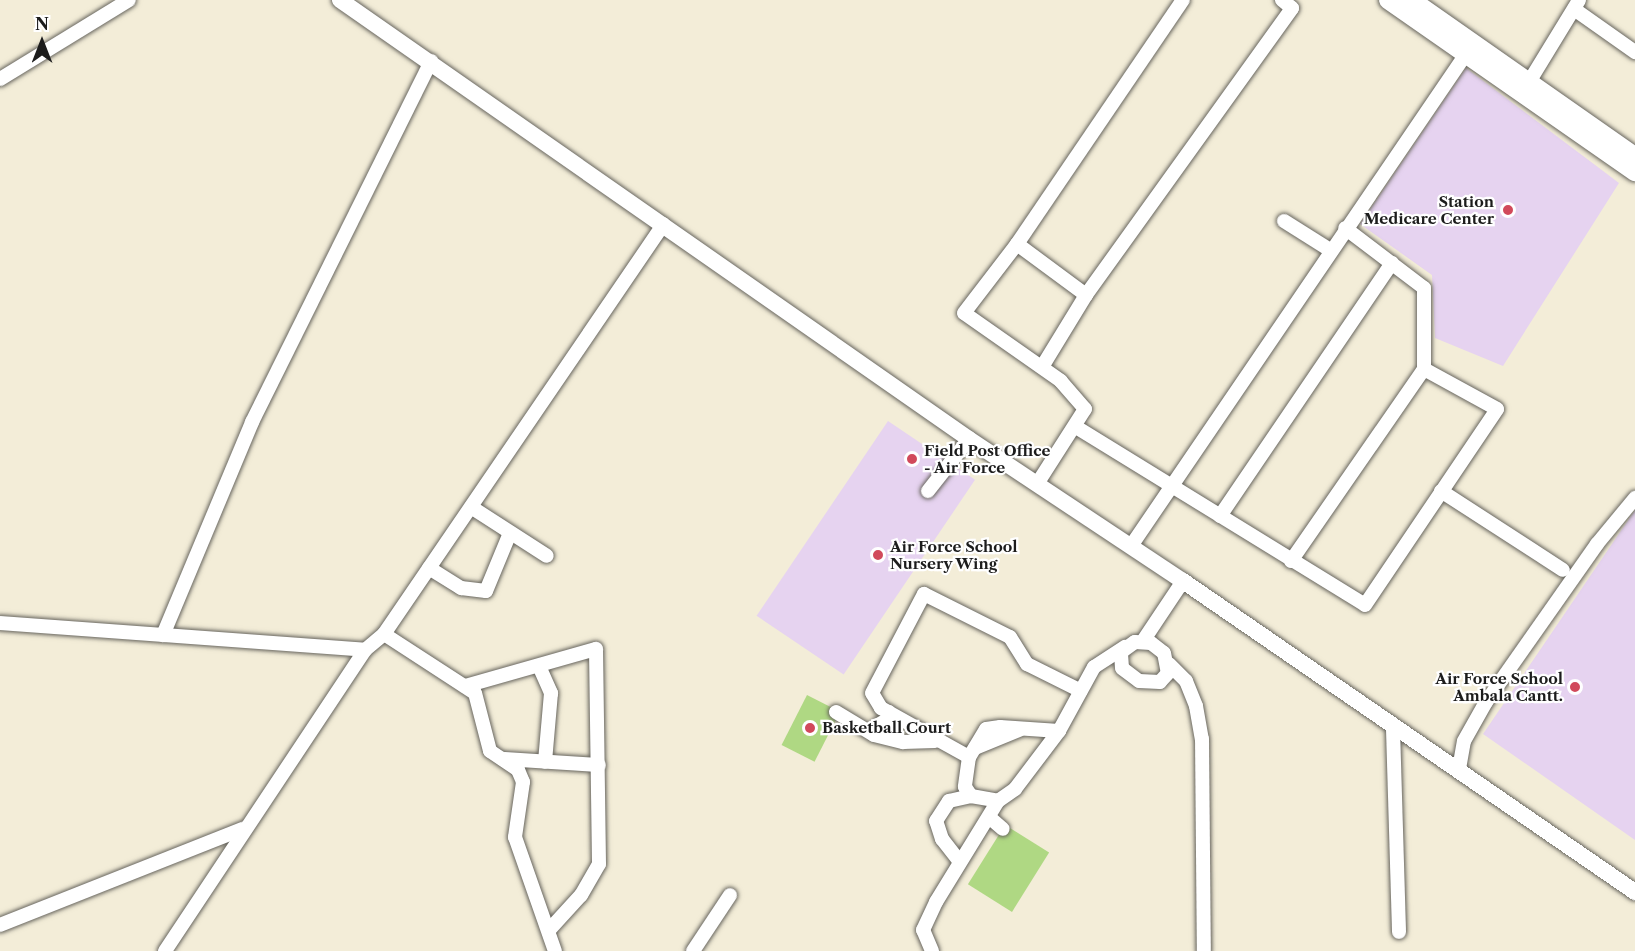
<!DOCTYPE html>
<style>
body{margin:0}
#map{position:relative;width:1635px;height:951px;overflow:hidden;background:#f3edd8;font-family:"Libre Caslon Text",serif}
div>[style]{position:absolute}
.built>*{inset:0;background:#e6d3f0;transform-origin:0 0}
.green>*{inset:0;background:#afd883;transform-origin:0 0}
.roads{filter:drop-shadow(0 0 2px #67655e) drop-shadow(0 0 2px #67655e)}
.minor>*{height:14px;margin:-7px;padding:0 7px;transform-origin:7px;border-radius:7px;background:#fff}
.tertiary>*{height:16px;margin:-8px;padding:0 8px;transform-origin:8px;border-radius:8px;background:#fff}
.secondary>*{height:18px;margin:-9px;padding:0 9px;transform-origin:9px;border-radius:9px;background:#fff}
.dots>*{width:16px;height:16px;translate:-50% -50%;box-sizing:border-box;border:3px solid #fff;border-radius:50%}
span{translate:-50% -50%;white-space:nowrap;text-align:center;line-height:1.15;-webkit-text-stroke:4.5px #fff;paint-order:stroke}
.poi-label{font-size:15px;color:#1c1c1c;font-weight:700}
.right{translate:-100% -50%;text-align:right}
.left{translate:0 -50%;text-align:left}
.north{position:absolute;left:12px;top:12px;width:60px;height:60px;-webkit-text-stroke:4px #fff;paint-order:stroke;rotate:0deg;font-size:16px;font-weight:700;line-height:24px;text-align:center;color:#1c1c1c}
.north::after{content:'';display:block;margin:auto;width:21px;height:27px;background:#1c1c1c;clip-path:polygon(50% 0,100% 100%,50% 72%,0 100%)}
</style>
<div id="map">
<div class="built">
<i style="clip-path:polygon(1466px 68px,1619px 183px,1503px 366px,1435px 338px,1432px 275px,1360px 224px)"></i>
<i style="left:888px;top:421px;width:105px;height:235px;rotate:34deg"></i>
<i style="clip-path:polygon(1635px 510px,1635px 840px,1483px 734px)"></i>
</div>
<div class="green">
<i style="left:807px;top:695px;width:37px;height:56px;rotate:27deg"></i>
<i style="left:1005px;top:825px;width:52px;height:70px;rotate:32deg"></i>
</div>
<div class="roads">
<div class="minor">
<i style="left:1574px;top:9px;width:75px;rotate:35.2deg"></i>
<i style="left:0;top:79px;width:151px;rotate:-31.5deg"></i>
<i style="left:1529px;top:82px;width:96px;rotate:-58.6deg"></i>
<i style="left:1284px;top:221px;width:54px;rotate:32.2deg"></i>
<i style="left:1017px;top:244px;width:86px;rotate:36.5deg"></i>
<i style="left:1042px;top:367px;width:84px;rotate:-58.6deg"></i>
<i style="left:1086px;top:295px;width:353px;rotate:-54.3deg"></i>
<i style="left:1292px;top:8px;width:13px;rotate:-141deg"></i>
<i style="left:1076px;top:427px;width:339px;rotate:31.6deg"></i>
<i style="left:1365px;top:605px;width:236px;rotate:-56deg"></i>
<i style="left:1497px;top:409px;width:83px;rotate:-151.3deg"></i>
<i style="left:1424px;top:369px;width:81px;rotate:-90deg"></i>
<i style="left:1424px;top:288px;width:99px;rotate:-142.8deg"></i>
<i style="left:1037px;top:484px;width:89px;rotate:-57.4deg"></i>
<i style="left:1085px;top:409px;width:37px;rotate:-131deg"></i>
<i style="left:1061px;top:381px;width:118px;rotate:-145deg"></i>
<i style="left:964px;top:313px;width:87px;rotate:-52.5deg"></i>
<i style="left:1017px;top:244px;width:295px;rotate:-55.8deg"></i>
<i style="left:928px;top:491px;width:66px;rotate:-51.7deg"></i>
<i style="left:1441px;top:491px;width:145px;rotate:32.9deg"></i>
<i style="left:471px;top:507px;width:90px;rotate:32.8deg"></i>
<i style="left:1220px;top:516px;width:306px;rotate:-55.8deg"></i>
<i style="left:1131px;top:546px;width:595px;rotate:-55.75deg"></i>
<i style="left:1291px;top:561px;width:234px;rotate:-55.3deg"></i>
<i style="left:429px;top:568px;width:38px;rotate:32deg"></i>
<i style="left:461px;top:588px;width:25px;rotate:7deg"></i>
<i style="left:486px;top:591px;width:63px;rotate:-67.5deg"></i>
<i style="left:0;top:623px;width:366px;rotate:4.2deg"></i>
<i style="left:384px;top:634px;width:108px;rotate:33deg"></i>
<i style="left:475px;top:693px;width:60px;rotate:75.5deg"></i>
<i style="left:490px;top:751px;width:34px;rotate:34deg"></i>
<i style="left:518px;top:770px;width:13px;rotate:67deg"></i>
<i style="left:523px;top:782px;width:56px;rotate:98.3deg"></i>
<i style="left:515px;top:837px;width:121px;rotate:70.7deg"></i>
<i style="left:163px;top:635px;width:231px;rotate:-67.3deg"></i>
<i style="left:252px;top:422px;width:403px;rotate:-63.6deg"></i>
<i style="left:1143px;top:641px;width:72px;rotate:-56.3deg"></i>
<i style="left:1135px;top:642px;width:16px;rotate:4deg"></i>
<i style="left:1151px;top:643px;width:16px;rotate:38deg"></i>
<i style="left:1164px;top:653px;width:20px;rotate:79deg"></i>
<i style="left:1168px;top:673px;width:12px;rotate:132deg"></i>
<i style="left:1160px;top:682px;width:21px;rotate:-177deg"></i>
<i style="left:1139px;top:681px;width:21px;rotate:-143deg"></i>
<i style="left:1122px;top:668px;width:16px;rotate:-94deg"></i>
<i style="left:1121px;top:652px;width:17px;rotate:-36deg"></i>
<i style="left:1169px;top:664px;width:24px;rotate:45deg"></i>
<i style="left:1186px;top:681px;width:27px;rotate:68deg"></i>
<i style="left:1196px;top:706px;width:34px;rotate:80deg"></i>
<i style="left:1202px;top:739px;width:212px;rotate:89.5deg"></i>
<i style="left:539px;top:666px;width:30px;rotate:66deg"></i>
<i style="left:551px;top:693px;width:69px;rotate:95deg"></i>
<i style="left:465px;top:686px;width:136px;rotate:-15.8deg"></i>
<i style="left:596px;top:649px;width:215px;rotate:89.2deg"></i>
<i style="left:599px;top:864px;width:36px;rotate:120deg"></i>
<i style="left:581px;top:895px;width:46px;rotate:132.4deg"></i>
<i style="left:836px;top:712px;width:44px;rotate:31.2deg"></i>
<i style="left:874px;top:735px;width:30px;rotate:14deg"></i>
<i style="left:903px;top:742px;width:32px;rotate:-2deg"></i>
<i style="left:1393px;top:729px;width:203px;rotate:88.3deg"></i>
<i style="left:1059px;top:731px;width:59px;rotate:-176.1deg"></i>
<i style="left:1000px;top:727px;width:14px;rotate:172deg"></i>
<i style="left:986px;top:729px;width:33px;rotate:121deg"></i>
<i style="left:969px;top:757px;width:101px;rotate:-150.9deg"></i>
<i style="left:881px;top:708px;width:17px;rotate:-121deg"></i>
<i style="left:872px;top:693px;width:112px;rotate:-62.3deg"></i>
<i style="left:924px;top:594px;width:96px;rotate:26.6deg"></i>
<i style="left:1010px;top:637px;width:32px;rotate:58deg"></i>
<i style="left:1027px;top:664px;width:60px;rotate:26.6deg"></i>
<i style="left:886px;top:737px;width:14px;rotate:-124deg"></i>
<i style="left:878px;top:725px;width:14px;rotate:-30deg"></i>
<i style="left:890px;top:718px;width:6px;rotate:-99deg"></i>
<i style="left:975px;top:748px;width:48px;rotate:-22.2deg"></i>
<i style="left:969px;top:757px;width:30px;rotate:98deg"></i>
<i style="left:965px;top:787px;width:11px;rotate:56deg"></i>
<i style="left:971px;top:796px;width:27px;rotate:10deg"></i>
<i style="left:504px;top:759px;width:95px;rotate:3.6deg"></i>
<i style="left:1459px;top:769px;width:28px;rotate:-80deg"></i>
<i style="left:1464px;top:741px;width:45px;rotate:-60.6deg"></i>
<i style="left:1486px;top:702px;width:193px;rotate:-54.9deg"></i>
<i style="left:1597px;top:544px;width:60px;rotate:-50.4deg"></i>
<i style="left:989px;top:817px;width:18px;rotate:41deg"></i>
<i style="left:960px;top:862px;width:29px;rotate:-128deg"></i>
<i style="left:942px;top:839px;width:19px;rotate:-108deg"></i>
<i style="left:936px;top:821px;width:24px;rotate:-57deg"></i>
<i style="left:949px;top:801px;width:23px;rotate:-13deg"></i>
<i style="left:0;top:925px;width:261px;rotate:-21.6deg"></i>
<i style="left:165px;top:951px;width:361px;rotate:-56.4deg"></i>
<i style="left:365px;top:650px;width:25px;rotate:-40deg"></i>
<i style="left:384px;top:634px;width:496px;rotate:-55.7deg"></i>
<i style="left:693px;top:951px;width:67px;rotate:-56.5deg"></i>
<i style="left:932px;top:951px;width:23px;rotate:-113deg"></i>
<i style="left:923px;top:930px;width:31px;rotate:-65deg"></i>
<i style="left:936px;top:902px;width:119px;rotate:-58.5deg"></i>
<i style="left:998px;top:801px;width:21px;rotate:-35deg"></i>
<i style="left:1015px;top:789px;width:73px;rotate:-52.8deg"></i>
<i style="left:1059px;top:731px;width:73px;rotate:-61.3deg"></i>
<i style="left:1094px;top:667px;width:37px;rotate:-33deg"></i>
</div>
<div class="tertiary">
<i style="left:340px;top:0;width:767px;rotate:34.91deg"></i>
<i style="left:969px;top:439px;width:257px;rotate:33.6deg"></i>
<i style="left:1183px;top:581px;width:549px;rotate:34.53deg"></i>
</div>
<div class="secondary">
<i style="left:1388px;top:0;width:301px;rotate:34.9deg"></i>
<i style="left:1412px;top:0;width:272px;rotate:35deg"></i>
</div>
</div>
<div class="dots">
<i style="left:1508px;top:210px;background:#d1495b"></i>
<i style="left:912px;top:459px;background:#d1495b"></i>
<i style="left:878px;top:555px;background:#d1495b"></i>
<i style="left:1575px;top:687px;background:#d1495b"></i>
<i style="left:810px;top:728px;background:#d1495b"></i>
</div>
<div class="poi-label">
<span class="right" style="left:1494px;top:210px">Station<br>Medicare Center</span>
<span class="left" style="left:924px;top:459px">Field Post Office<br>- Air Force</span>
<span class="left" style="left:890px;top:555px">Air Force School<br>Nursery Wing</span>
<span class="right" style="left:1563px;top:687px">Air Force School<br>Ambala Cantt.</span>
<span class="left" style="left:822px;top:728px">Basketball Court</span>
</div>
<div class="north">N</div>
</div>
